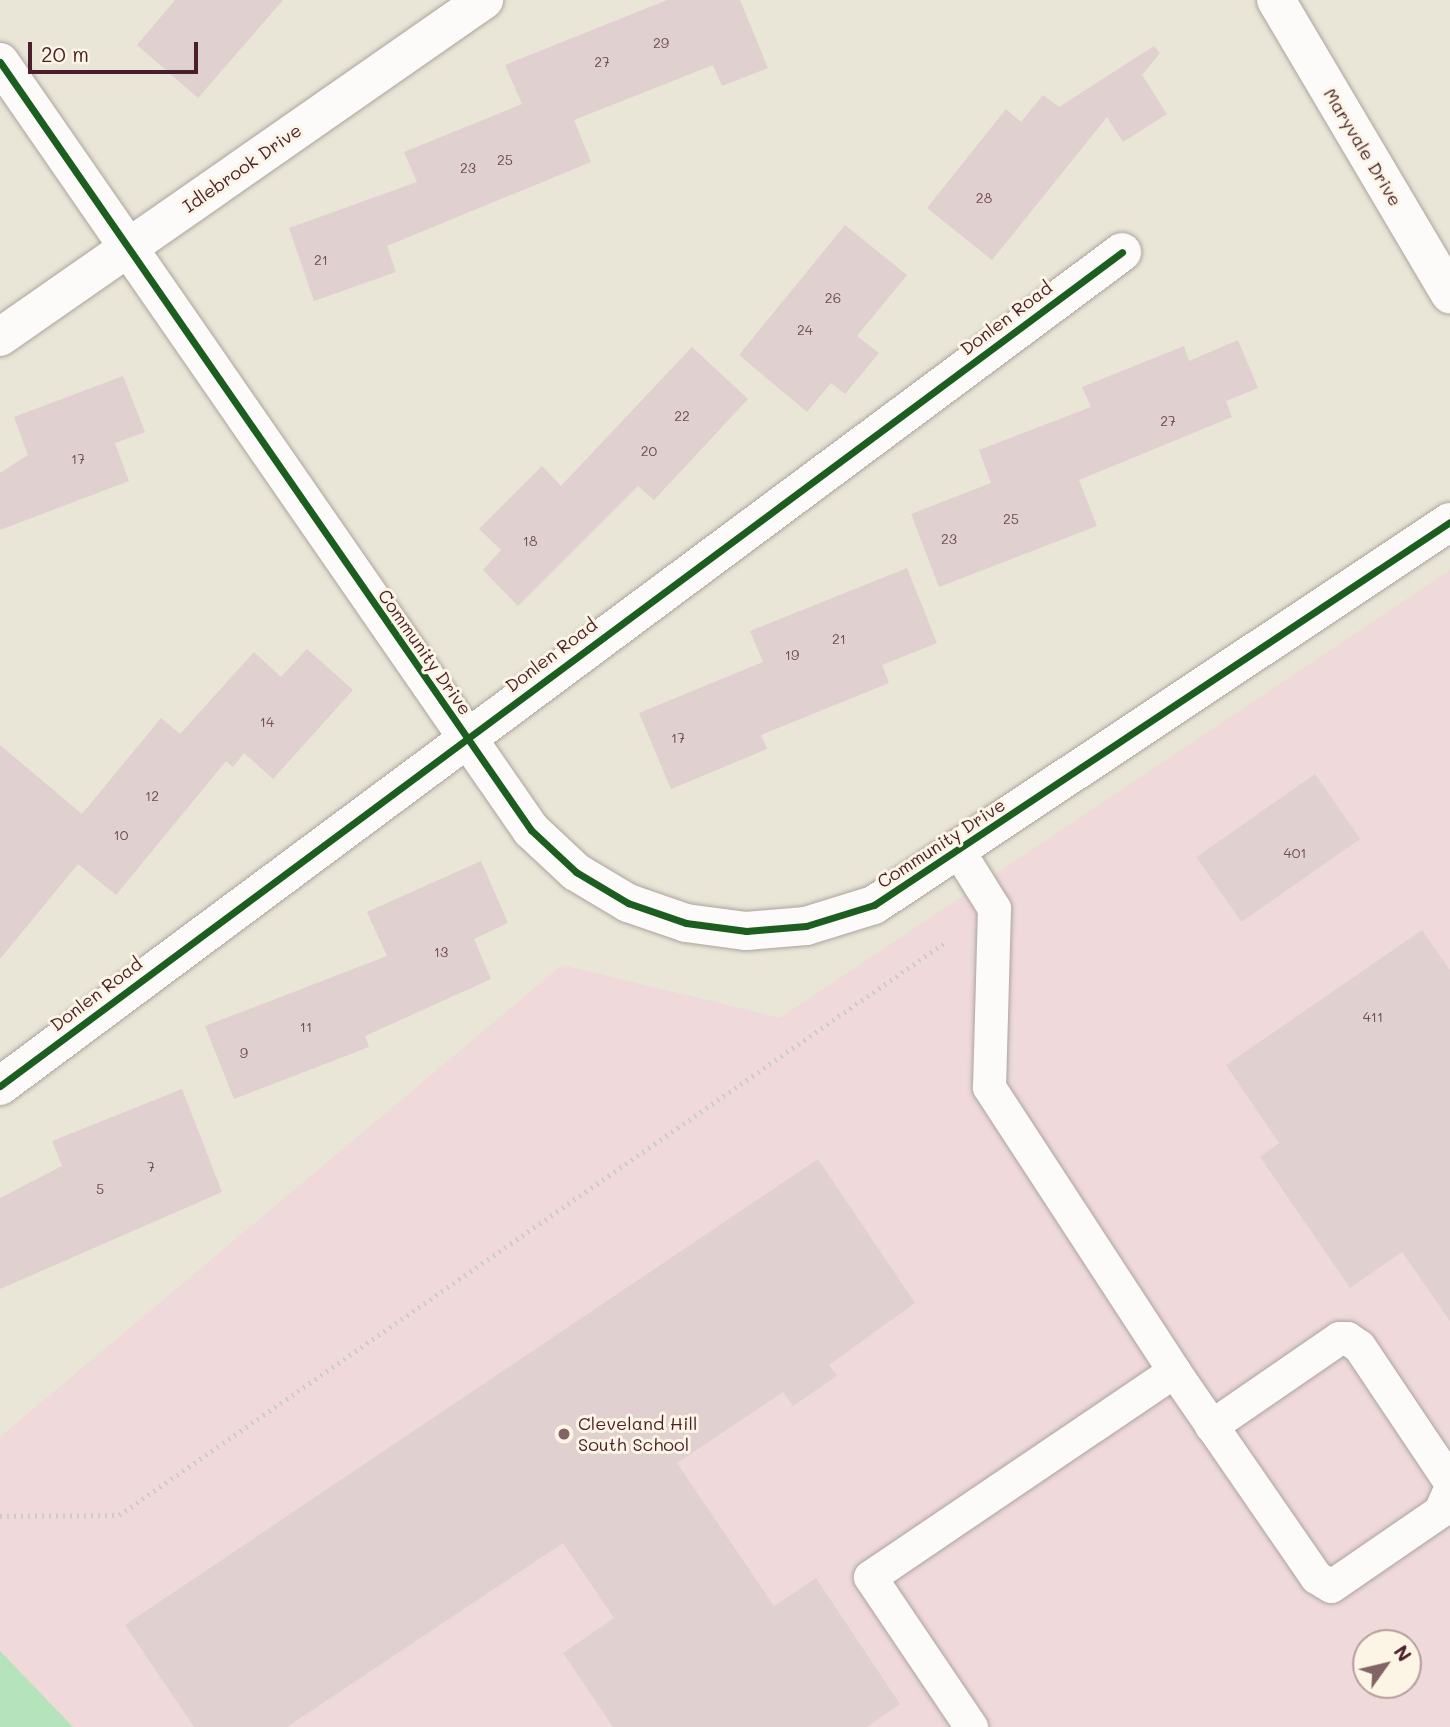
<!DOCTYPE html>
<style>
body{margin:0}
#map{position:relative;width:1450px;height:1727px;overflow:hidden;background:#e9e5d7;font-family:Mali,sans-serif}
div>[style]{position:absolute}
.built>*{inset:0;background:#efd9db}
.green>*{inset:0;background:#b4e3bc}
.building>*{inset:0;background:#e1d0d0;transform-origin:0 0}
.path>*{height:4.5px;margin-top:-2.25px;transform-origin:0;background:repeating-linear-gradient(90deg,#cfcbc8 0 2px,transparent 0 7px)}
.roads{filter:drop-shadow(0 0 2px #aca49d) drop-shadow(0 0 2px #aca49d)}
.lane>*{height:33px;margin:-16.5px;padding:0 16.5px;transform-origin:16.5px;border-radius:16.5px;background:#fcfbf9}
.street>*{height:38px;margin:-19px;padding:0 19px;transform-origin:19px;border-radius:19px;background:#fcfbf9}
.cycleway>*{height:7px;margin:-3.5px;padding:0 3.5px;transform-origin:3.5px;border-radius:3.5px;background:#1b5e20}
.dots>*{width:19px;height:19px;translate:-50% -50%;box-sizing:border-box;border:4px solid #fcf5e5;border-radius:50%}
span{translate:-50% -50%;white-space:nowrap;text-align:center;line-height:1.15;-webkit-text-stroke:6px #fcf5e5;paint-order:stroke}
.number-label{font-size:14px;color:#704b54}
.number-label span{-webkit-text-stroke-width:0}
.street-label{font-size:18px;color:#4a1f2b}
.poi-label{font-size:18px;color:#4a1f2b}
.left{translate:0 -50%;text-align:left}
.north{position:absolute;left:1352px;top:1629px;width:70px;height:70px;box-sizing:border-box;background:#fcf5e5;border:2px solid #b59f9b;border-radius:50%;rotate:56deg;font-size:19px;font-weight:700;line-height:28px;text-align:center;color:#4a1f2b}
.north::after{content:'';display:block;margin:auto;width:24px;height:32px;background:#826467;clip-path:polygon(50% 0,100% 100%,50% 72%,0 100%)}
.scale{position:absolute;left:28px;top:42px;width:170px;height:32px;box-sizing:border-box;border:4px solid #4a1f2b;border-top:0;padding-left:9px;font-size:21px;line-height:24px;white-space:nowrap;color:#4a1f2b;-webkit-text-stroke:5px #fcf5e5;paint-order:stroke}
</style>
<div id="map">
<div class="built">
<i style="clip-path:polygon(evenodd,1450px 570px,1450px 1727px,0 1727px,0 1437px,562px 965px,780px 1018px,1450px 570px,1366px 1643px,1408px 1643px,1408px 1685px,1366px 1685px,1366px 1643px)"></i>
</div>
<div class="green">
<i style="clip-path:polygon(0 1651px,73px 1727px,0 1727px)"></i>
</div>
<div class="building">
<i style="clip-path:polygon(175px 0,283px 0,198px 98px,137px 45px)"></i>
<i style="clip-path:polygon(667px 0,740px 0,768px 68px,722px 86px,713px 65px,574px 120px,591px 162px,387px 246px,396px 272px,314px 301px,289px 228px,417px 182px,404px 152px,522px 104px,505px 65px)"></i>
<i style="clip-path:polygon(1154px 46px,1160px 53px,1142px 75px,1167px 114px,1123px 142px,1107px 117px,992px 260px,927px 208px,1006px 109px,1021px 122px,1043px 95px,1059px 107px)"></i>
<i style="clip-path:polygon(845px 225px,907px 275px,857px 336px,879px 353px,845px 394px,831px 383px,807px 412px,739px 355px)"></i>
<i style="clip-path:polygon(1238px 340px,1258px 388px,1226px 401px,1232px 417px,1079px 480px,1097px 526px,939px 587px,911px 514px,991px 483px,979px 450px,1091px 407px,1082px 387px,1184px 346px,1189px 361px)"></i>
<i style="clip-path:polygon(692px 347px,748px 399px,654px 500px,638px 486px,518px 606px,483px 570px,501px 550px,479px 529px,542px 466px,561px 486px)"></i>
<i style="clip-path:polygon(123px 376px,145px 432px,115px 443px,129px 481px,0 530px,0 473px,28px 455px,14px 417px)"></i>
<i style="clip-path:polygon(907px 568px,937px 643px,882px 665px,889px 683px,761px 735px,767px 749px,671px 789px,639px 713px,763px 662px,750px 631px)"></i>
<i style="clip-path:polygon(307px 649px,353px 690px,273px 779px,244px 753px,233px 767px,226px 761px,116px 895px,78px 864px,0 959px,0 745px,82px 814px,161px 718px,180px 734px,254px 652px,281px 677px)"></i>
<i style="left:1315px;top:774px;width:79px;height:145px;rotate:55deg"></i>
<i style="clip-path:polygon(481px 861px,508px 923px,474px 939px,491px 979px,365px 1036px,369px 1047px,234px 1099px,205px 1026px,387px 956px,367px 912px)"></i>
<i style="clip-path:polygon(1422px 930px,1450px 970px,1450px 1321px,1402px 1252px,1350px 1288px,1260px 1157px,1279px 1143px,1226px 1065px)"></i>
<i style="clip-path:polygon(182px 1089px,222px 1192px,0 1289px,0 1198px,62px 1166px,52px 1141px)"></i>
<i style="clip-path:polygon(818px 1159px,915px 1303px,829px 1365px,837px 1376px,793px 1406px,783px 1392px,677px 1463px,774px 1606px,816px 1578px,900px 1704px,867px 1727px,613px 1727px,563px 1653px,614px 1618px,563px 1543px,287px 1727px,194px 1727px,125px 1625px)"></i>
</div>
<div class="path">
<i style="left:0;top:1516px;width:119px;rotate:-0.5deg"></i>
<i style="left:119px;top:1515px;width:1008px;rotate:-34.73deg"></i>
</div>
<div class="roads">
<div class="lane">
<i style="left:959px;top:852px;width:66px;rotate:58deg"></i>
<i style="left:994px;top:908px;width:179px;rotate:91.6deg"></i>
<i style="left:989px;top:1087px;width:339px;rotate:56.9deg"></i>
<i style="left:1174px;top:1371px;width:367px;rotate:145.9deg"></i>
<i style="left:870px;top:1577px;width:181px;rotate:56deg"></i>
<i style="left:1174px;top:1371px;width:250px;rotate:55.4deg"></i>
<i style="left:1316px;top:1577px;width:17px;rotate:31deg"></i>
<i style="left:1331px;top:1586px;width:132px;rotate:-34.5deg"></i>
<i style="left:1440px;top:1511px;width:24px;rotate:-66deg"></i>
<i style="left:1211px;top:1426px;width:155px;rotate:-34.5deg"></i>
<i style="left:1339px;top:1338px;width:8px"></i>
<i style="left:1347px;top:1338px;width:14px;rotate:34deg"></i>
<i style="left:1359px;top:1346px;width:164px;rotate:56.2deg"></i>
</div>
<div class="street">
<i style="left:1276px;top:0;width:342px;rotate:59.4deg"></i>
<i style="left:0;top:62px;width:934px;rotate:55.34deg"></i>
<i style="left:531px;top:830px;width:62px;rotate:43deg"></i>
<i style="left:576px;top:872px;width:61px;rotate:30.8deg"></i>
<i style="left:628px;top:903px;width:61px;rotate:19deg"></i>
<i style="left:686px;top:923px;width:61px;rotate:7.6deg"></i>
<i style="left:746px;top:931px;width:60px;rotate:-4.8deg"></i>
<i style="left:806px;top:926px;width:71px;rotate:-17.2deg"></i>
<i style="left:874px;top:905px;width:692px;rotate:-33.62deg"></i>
<i style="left:0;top:337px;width:590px;rotate:-34.85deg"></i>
<i style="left:0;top:1086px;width:1398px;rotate:-36.62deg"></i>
</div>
</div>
<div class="cycleway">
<i style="left:0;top:62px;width:934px;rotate:55.34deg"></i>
<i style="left:531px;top:830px;width:62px;rotate:43deg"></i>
<i style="left:576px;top:872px;width:61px;rotate:30.8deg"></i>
<i style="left:628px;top:903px;width:61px;rotate:19deg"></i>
<i style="left:686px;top:923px;width:61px;rotate:7.6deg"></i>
<i style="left:746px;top:931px;width:60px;rotate:-4.8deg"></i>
<i style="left:806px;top:926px;width:71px;rotate:-17.2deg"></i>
<i style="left:874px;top:905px;width:692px;rotate:-33.62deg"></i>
<i style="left:0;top:1086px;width:1398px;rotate:-36.62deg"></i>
</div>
<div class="dots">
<i style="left:564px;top:1434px;background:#826467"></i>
</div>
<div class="number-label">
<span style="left:661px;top:43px">29</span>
<span style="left:602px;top:62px">27</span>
<span style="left:505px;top:160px">25</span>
<span style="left:468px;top:168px">23</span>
<span style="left:984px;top:198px">28</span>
<span style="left:321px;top:260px">21</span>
<span style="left:833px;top:298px">26</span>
<span style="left:805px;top:330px">24</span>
<span style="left:682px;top:416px">22</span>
<span style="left:1168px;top:421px">27</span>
<span style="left:649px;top:451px">20</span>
<span style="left:78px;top:459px">17</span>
<span style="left:1011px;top:519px">25</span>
<span style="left:949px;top:539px">23</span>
<span style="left:530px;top:541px">18</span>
<span style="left:839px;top:639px">21</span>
<span style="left:792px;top:655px">19</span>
<span style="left:267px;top:722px">14</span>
<span style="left:678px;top:738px">17</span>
<span style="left:152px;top:796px">12</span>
<span style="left:121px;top:835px">10</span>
<span style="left:1295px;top:853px">401</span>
<span style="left:441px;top:952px">13</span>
<span style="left:1373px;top:1017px">411</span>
<span style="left:306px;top:1027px">11</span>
<span style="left:244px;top:1053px">9</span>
<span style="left:151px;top:1167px">7</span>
<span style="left:100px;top:1189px">5</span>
</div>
<div class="street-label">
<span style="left:1363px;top:147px;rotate:59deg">Maryvale Drive</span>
<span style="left:242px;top:168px;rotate:-35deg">Idlebrook Drive</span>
<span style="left:1006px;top:318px;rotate:-37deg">Donlen Road</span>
<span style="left:425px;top:652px;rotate:55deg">Community Drive</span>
<span style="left:551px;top:655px;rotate:-37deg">Donlen Road</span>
<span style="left:941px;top:843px;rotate:-33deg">Community Drive</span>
<span style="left:96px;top:994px;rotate:-37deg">Donlen Road</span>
</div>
<div class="poi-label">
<span class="left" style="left:578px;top:1434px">Cleveland Hill<br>South School</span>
</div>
<div class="north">N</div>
<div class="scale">20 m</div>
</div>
